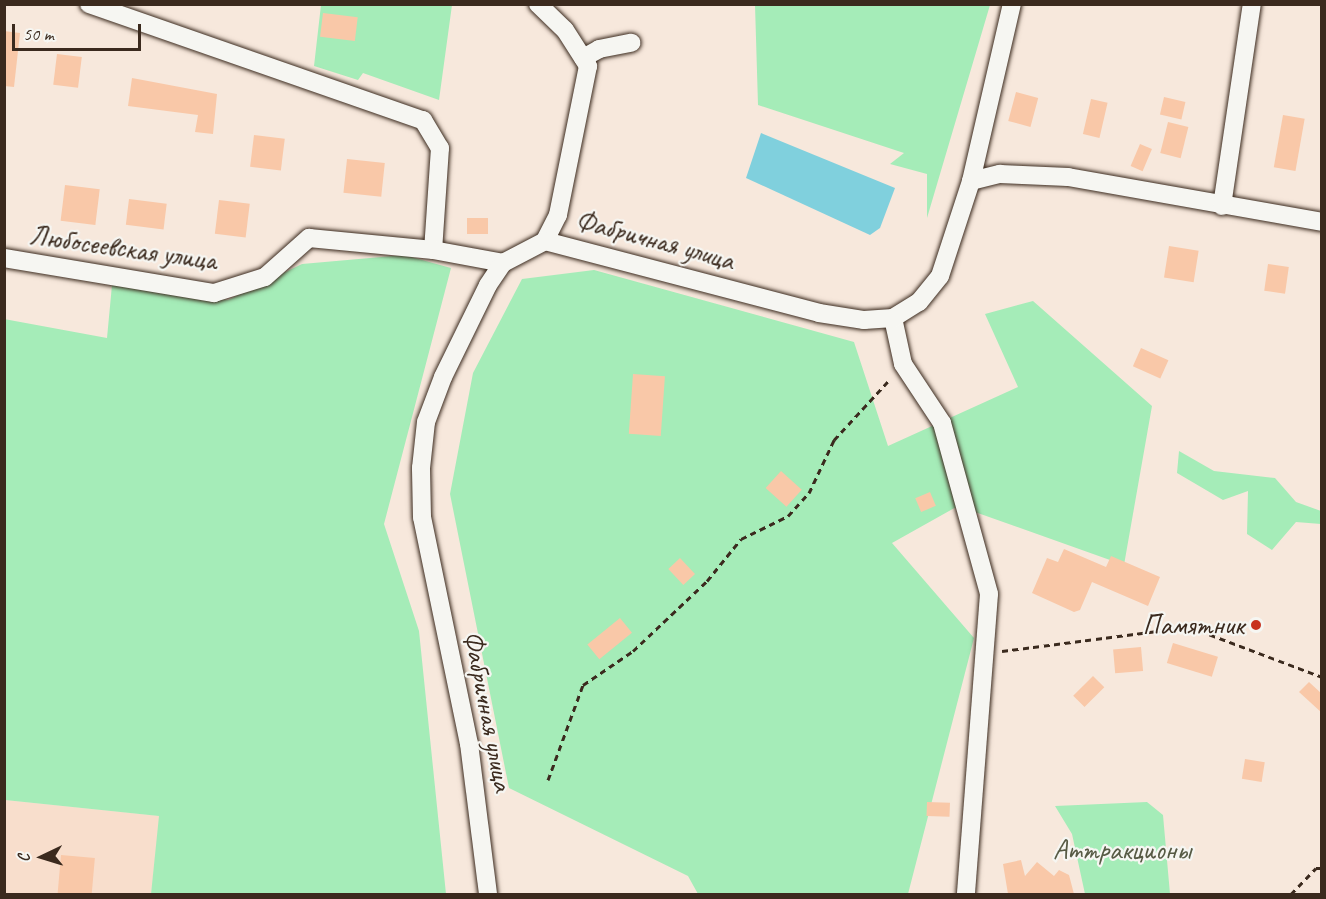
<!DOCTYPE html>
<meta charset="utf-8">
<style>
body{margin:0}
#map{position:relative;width:1326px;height:899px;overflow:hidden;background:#f7e8dc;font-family:Caveat,sans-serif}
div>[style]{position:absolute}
.built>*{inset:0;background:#f8decc}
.green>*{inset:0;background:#a5ecb8}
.water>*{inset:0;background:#80d0dd}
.building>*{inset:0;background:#f9c8a8;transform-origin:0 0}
.path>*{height:3px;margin-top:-1.5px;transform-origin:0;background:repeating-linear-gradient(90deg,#3b2a1e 0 6px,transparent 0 10.5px)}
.roads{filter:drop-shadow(0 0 2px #3b2a1e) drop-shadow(0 0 2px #3b2a1e)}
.minor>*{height:18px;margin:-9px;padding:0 9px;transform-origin:9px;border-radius:9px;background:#f6f6f2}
.dots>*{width:16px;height:16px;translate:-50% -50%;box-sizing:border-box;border:3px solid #f6f6f2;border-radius:50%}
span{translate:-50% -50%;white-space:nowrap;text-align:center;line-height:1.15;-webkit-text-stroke:4.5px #f6f6f2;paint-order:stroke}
.street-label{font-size:28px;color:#3b2a1e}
.poi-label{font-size:28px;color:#3b2a1e}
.right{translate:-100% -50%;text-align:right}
.park-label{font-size:28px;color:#565a44}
.frame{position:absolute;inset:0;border:6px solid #3b2a1e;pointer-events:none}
.north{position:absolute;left:12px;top:827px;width:60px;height:60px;-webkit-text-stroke:4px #f6f6f2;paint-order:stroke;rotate:266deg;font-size:16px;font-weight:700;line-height:24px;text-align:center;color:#3b2a1e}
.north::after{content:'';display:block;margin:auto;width:21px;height:27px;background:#3b2a1e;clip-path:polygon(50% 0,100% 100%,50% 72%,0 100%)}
.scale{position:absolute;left:12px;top:24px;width:129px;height:27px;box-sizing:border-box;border:3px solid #3b2a1e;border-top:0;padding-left:8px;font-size:18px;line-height:21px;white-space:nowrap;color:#3b2a1e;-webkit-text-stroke:4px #f6f6f2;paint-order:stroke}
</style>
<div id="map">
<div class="built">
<i style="clip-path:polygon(5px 800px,160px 816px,151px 894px,5px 894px)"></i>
</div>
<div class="green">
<i style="clip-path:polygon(321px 5px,452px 5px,439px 100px,363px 73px,358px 80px,314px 66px)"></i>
<i style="clip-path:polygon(755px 5px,990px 5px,927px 218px,927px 174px,890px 164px,904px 153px,758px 105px)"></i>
<i style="clip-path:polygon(404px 255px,451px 268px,384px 524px,419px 631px,446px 894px,151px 894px,159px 816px,5px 800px,4px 319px,107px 338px,112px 285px,228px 300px,302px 264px)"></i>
<i style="clip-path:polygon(594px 270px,854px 342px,888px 446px,1018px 387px,985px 314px,1033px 301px,1152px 406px,1124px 565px,958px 506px,892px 543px,974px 638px,908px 894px,698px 894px,688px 876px,509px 788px,450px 494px,473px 373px,522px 279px)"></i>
<i style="clip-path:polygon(1179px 451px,1214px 471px,1275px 478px,1296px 502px,1321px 511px,1321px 524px,1296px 522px,1272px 550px,1247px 534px,1248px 491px,1223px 500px,1177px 473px)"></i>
<i style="clip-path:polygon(1147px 802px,1163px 815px,1170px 894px,1085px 894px,1072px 834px,1055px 806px)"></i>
</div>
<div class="water">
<i style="clip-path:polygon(761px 133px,895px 188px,880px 228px,870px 235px,746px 178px)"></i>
</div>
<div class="building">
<i style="left:323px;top:13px;width:35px;height:24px;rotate:7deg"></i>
<i style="clip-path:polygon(4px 31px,20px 33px,14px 87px,4px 86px)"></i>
<i style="left:57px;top:54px;width:25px;height:31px;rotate:7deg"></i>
<i style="clip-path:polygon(132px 78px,217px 94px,213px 134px,195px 132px,198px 115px,128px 106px)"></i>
<i style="left:1016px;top:92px;width:23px;height:30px;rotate:15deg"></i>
<i style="left:1164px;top:97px;width:22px;height:18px;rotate:13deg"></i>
<i style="left:1091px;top:99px;width:17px;height:36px;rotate:13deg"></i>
<i style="left:1283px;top:115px;width:22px;height:53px;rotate:10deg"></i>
<i style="left:1168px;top:122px;width:21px;height:32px;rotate:14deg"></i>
<i style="left:254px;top:135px;width:31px;height:32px;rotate:7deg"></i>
<i style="left:1140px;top:144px;width:13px;height:24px;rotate:23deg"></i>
<i style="left:347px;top:159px;width:38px;height:34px;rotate:6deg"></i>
<i style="left:65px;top:185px;width:35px;height:36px;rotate:7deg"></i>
<i style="left:129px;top:199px;width:38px;height:26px;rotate:7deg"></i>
<i style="left:219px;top:200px;width:31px;height:34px;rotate:7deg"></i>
<i style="left:467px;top:218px;width:21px;height:16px"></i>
<i style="left:1169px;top:246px;width:30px;height:32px;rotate:9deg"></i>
<i style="left:1268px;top:264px;width:21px;height:27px;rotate:8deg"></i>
<i style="left:1141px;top:348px;width:30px;height:20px;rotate:24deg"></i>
<i style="left:633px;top:374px;width:32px;height:60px;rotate:4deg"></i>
<i style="left:781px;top:471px;width:28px;height:23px;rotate:42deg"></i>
<i style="left:930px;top:492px;width:15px;height:16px;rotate:67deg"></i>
<i style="clip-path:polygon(1064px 549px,1106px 567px,1111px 556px,1160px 577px,1148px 606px,1092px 582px,1080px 610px,1074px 612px,1032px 593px,1047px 558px,1058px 562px)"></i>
<i style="left:680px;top:558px;width:22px;height:16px;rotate:47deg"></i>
<i style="left:620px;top:618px;width:19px;height:42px;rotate:51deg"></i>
<i style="left:1173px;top:643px;width:47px;height:21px;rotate:17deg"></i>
<i style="left:1141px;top:647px;width:24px;height:28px;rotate:85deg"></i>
<i style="left:1093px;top:676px;width:16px;height:28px;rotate:45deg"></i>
<i style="clip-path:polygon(1309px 682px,1322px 694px,1322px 713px,1299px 692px)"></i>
<i style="left:1245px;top:759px;width:20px;height:20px;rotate:9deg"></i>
<i style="left:927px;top:802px;width:23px;height:14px;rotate:2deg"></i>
<i style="left:61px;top:855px;width:34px;height:39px;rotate:5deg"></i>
<i style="clip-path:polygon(1021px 860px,1025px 876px,1037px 862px,1054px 876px,1059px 870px,1069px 875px,1074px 894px,1008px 894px,1003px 864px)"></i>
</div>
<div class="path">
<i style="left:1002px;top:651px;width:190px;rotate:-7.3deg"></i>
<i style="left:1190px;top:627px;width:141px;rotate:20.7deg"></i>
<i style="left:548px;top:780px;width:101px;rotate:-69.8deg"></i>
<i style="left:583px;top:685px;width:60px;rotate:-34.2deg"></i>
<i style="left:633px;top:651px;width:102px;rotate:-43.4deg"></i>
<i style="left:707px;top:581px;width:54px;rotate:-51deg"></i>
<i style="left:741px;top:539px;width:52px;rotate:-26.1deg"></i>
<i style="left:788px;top:516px;width:31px;rotate:-48deg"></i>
<i style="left:809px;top:493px;width:59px;rotate:-64.7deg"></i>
<i style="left:834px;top:440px;width:84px;rotate:-47.4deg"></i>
<i style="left:1291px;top:894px;width:36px;rotate:-46deg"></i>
<i style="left:1316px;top:868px;width:6px"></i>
</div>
<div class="roads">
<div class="minor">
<i style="left:89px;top:4px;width:354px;rotate:19.2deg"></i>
<i style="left:423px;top:120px;width:33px;rotate:59deg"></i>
<i style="left:440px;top:148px;width:102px;rotate:93.9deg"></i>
<i style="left:538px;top:4px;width:37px;rotate:44deg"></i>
<i style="left:565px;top:30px;width:43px;rotate:57.4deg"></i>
<i style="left:588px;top:66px;width:152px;rotate:101.4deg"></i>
<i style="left:558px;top:215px;width:29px;rotate:117deg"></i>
<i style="left:583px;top:58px;width:18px;rotate:-29deg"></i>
<i style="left:599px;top:49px;width:33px;rotate:-11deg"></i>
<i style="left:971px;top:181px;width:30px;rotate:-14deg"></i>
<i style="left:1000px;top:174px;width:68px;rotate:2.5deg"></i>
<i style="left:1068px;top:177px;width:258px;rotate:10deg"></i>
<i style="left:1222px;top:206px;width:204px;rotate:-81.6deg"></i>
<i style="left:4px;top:258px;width:213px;rotate:9.5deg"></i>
<i style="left:214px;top:293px;width:53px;rotate:-17.4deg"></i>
<i style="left:265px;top:277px;width:59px;rotate:-41.6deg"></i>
<i style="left:309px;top:238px;width:125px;rotate:5.5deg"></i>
<i style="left:433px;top:250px;width:71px;rotate:10.5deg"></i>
<i style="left:893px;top:318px;width:47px;rotate:77.7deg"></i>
<i style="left:903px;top:364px;width:71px;rotate:56.5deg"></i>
<i style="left:942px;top:423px;width:177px;rotate:74.6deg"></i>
<i style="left:989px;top:594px;width:301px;rotate:94.4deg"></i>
<i style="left:488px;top:894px;width:151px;rotate:-97.2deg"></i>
<i style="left:469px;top:744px;width:232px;rotate:-101.7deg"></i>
<i style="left:422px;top:517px;width:49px;rotate:-91.2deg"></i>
<i style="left:421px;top:468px;width:46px;rotate:-83.8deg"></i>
<i style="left:426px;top:422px;width:48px;rotate:-69.3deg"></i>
<i style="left:443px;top:377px;width:102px;rotate:-63.9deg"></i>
<i style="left:488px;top:285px;width:27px;rotate:-56deg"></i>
<i style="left:503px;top:263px;width:47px;rotate:-27.6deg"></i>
<i style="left:545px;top:241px;width:283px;rotate:14.7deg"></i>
<i style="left:819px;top:313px;width:46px;rotate:8.8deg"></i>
<i style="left:864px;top:320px;width:29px;rotate:-4deg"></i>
<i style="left:893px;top:318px;width:31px;rotate:-32deg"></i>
<i style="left:919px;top:302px;width:33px;rotate:-51deg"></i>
<i style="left:940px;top:276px;width:100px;rotate:-71.9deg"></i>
<i style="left:971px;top:181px;width:182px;rotate:-77deg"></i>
</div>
</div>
<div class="dots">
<i style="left:1256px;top:625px;background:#c8321e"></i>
</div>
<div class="street-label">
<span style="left:655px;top:240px;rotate:15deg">Фабричная улица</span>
<span style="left:123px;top:248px;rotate:8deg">Любосеевская улица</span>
<span style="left:488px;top:711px;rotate:79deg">Фабричная улица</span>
</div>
<div class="poi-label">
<span class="right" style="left:1244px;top:625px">Памятник</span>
</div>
<div class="park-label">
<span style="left:1122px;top:850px">Аттракционы</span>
</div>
<div class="frame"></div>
<div class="north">С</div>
<div class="scale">50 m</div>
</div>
